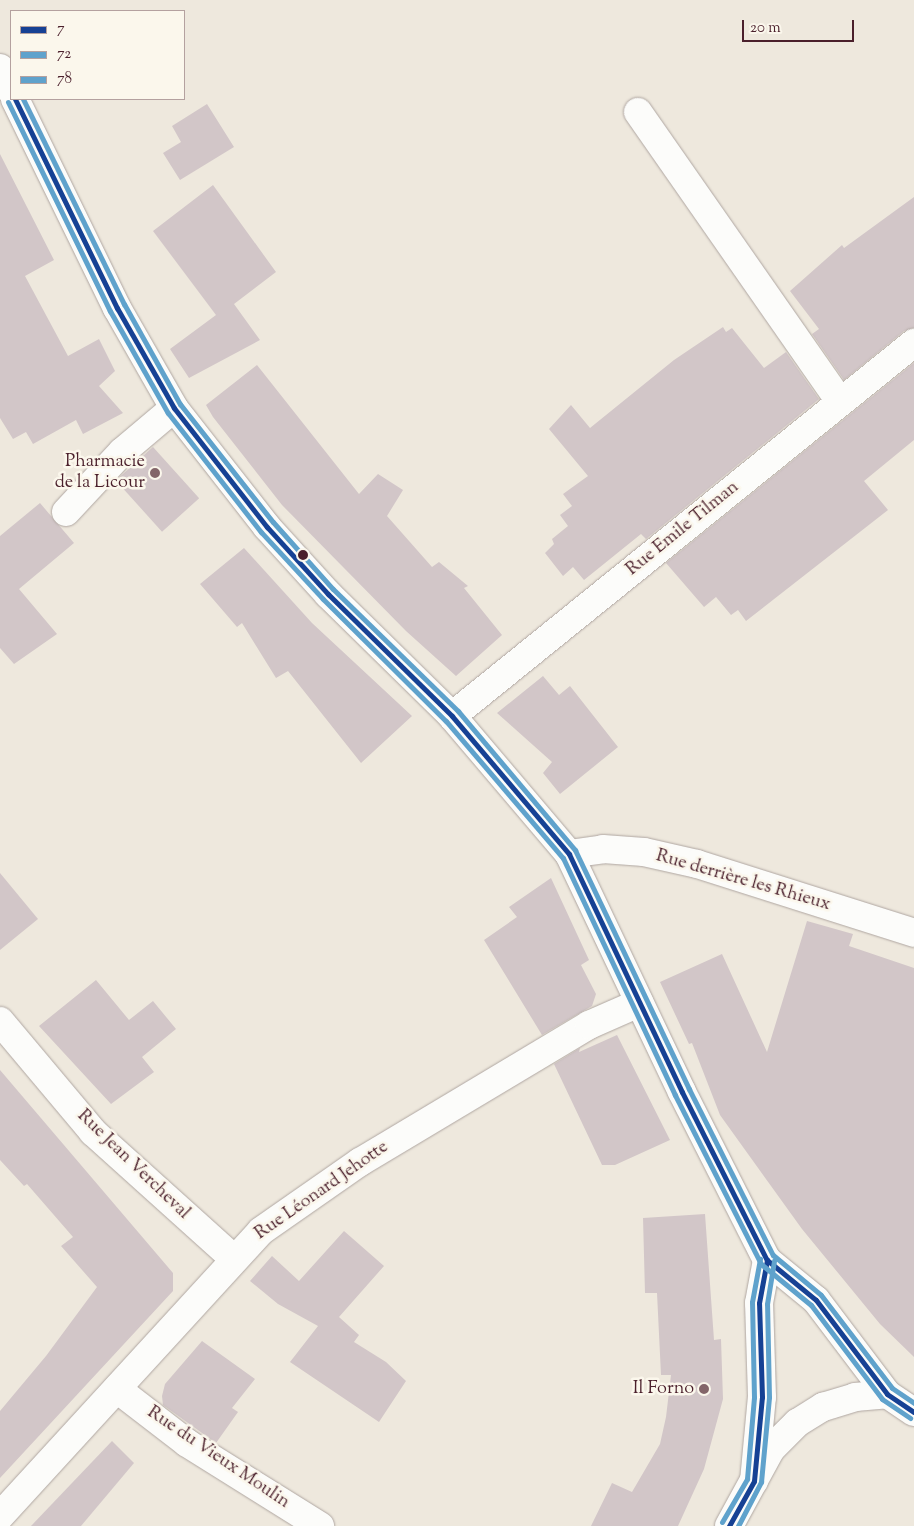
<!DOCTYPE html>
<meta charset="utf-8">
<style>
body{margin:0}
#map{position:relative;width:914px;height:1526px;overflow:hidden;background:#eee8dd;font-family:"Sorts Mill Goudy",serif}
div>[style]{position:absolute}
.building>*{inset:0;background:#d2c6c8;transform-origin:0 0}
.roads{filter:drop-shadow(0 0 1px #afa6a1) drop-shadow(0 0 1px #afa6a1)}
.minor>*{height:28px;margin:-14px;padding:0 14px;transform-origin:14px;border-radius:14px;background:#fcfcfa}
.bus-1>*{height:5px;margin:-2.5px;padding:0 2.5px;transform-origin:2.5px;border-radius:2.5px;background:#164194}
.bus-2>*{height:5px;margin:-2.5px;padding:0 2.5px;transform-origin:2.5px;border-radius:2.5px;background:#5fa2cc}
.bus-3>*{height:5px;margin:-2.5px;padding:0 2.5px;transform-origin:2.5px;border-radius:2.5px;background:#5fa2cc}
.dots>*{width:14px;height:14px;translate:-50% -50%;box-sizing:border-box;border:2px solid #fbf7ec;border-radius:50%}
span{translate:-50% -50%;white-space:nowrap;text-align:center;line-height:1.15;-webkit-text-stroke:5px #fbf7ec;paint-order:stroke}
.poi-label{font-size:18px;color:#4a1f2b}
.right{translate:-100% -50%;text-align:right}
.street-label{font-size:18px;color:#4a1f2b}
.legend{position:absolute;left:10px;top:10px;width:175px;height:90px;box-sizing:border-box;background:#fbf7ec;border:1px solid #b4a19f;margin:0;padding:6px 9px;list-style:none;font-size:15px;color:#4a1f2b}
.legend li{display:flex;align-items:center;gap:10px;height:25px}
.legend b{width:25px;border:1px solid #b4a19f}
.scale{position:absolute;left:742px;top:20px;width:112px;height:22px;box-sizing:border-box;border:2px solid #4a1f2b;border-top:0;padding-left:6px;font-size:15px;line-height:18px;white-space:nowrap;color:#4a1f2b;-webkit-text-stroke:4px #fbf7ec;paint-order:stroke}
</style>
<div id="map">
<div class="building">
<i style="clip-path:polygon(207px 104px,234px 147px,180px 180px,163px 153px,181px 142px,172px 126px)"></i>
<i style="clip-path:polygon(0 154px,54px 260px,25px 276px,68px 356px,99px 339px,115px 371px,99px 386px,123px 413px,83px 434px,76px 420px,33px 444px,26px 432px,13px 439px,0 418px)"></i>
<i style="clip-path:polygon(213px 185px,276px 272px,234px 304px,260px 340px,189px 378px,170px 349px,216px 315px,153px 231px)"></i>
<i style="clip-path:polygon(914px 197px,914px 328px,904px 331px,844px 380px,812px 334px,819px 329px,790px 291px,842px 245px,844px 248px)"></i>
<i style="clip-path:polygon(723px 327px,726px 332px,732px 328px,764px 368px,786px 352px,819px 399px,646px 539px,641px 534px,584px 580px,573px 567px,563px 576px,545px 553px,554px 544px,552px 539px,568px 526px,560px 515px,572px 506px,563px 494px,588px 476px,549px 429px,571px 405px,590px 428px,674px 360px)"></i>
<i style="clip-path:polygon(914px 363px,914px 440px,864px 481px,888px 510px,746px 621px,738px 610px,731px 615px,716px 597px,704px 607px,666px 563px)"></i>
<i style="clip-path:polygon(257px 365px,359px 494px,378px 474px,403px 490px,387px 516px,432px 567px,439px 562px,468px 586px,464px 588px,502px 635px,456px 676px,406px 631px,282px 505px,213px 417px,206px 405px)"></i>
<i style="left:153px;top:447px;width:69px;height:50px;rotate:48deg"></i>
<i style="clip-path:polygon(40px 503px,74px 543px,19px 589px,57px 634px,14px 664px,0 648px,0 536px)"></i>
<i style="clip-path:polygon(244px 548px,312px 623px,412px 716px,361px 763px,288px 671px,276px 678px,242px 623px,237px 627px,200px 584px)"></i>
<i style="clip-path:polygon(543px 676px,559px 695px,570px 686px,618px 747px,560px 794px,543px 773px,552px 762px,497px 713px)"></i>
<i style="clip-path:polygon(0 873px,38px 919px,0 950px)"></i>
<i style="clip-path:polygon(551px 878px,589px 960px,581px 965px,596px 994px,592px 1006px,542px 1035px,484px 940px,517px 917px,509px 907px)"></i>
<i style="clip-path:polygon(807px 921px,853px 934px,849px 946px,914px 968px,914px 1357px,880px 1324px,802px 1229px,720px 1115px,692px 1043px,689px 1044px,660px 982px,722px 954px,767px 1052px)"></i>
<i style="clip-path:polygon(96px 980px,129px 1020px,153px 1001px,176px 1029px,142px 1057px,154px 1072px,111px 1104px,39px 1026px)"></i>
<i style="clip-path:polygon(617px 1035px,670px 1140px,615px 1165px,602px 1165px,554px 1064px,580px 1048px,579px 1052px)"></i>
<i style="clip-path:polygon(0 1070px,173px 1273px,173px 1291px,0 1478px,0 1411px,46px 1356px,97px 1287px,61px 1246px,73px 1237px,27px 1184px,24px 1186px,0 1160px)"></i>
<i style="clip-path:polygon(705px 1214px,714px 1340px,721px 1339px,723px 1399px,704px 1469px,678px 1526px,591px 1526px,612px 1483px,632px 1492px,660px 1444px,666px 1417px,671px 1375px,661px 1375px,657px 1293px,645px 1293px,643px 1218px)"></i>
<i style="clip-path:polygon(344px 1231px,384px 1266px,339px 1317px,359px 1335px,354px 1342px,386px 1362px,406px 1381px,379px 1422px,290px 1362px,318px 1326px,278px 1304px,250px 1281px,272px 1256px,299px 1281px)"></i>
<i style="clip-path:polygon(202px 1341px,255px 1379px,232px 1408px,238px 1412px,216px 1443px,163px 1405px,162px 1396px,165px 1384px)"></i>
<i style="clip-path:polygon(112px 1441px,134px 1463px,81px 1526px,31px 1526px)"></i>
</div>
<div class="roads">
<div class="minor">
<i style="left:0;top:68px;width:25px;rotate:64deg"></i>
<i style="left:15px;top:99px;width:233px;rotate:64deg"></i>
<i style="left:117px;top:308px;width:115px;rotate:60.3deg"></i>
<i style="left:174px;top:408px;width:151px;rotate:52deg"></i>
<i style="left:267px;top:527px;width:91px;rotate:47.7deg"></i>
<i style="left:328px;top:594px;width:174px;rotate:44.5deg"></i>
<i style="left:452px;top:716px;width:181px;rotate:49.7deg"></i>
<i style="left:569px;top:854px;width:263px;rotate:64.6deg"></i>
<i style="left:682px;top:1092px;width:188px;rotate:63.2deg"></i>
<i style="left:767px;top:1260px;width:63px;rotate:39.2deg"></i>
<i style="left:816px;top:1300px;width:118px;rotate:52.9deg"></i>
<i style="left:887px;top:1394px;width:32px;rotate:34deg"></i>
<i style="left:638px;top:112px;width:353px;rotate:55.1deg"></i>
<i style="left:66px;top:512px;width:82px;rotate:-47deg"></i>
<i style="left:122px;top:452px;width:68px;rotate:-40.2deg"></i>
<i style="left:452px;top:716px;width:594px;rotate:-38.92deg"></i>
<i style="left:569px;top:854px;width:34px;rotate:-8deg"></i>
<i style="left:603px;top:849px;width:41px;rotate:4.2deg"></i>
<i style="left:644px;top:852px;width:54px;rotate:12.8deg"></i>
<i style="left:697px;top:864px;width:228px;rotate:17.6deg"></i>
<i style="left:0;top:1021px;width:145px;rotate:50deg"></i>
<i style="left:93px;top:1132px;width:188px;rotate:42deg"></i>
<i style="left:117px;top:1389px;width:88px;rotate:37.6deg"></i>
<i style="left:187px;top:1443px;width:157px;rotate:32deg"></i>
<i style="left:754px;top:1481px;width:84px;rotate:-84.6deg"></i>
<i style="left:762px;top:1397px;width:94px;rotate:-91.8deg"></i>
<i style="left:759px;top:1303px;width:44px;rotate:-79.5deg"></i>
<i style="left:0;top:1516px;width:386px;rotate:-47.5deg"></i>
<i style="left:261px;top:1231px;width:121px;rotate:-34.9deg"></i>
<i style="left:360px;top:1162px;width:267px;rotate:-30.9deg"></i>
<i style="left:589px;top:1025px;width:55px;rotate:-23.7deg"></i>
<i style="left:729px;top:1526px;width:88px;rotate:-61.4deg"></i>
<i style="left:771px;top:1449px;width:37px;rotate:-45deg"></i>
<i style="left:797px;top:1423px;width:31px;rotate:-32deg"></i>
<i style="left:823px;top:1407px;width:34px;rotate:-17deg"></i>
<i style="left:855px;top:1397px;width:32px;rotate:-5deg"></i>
</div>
</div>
<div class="bus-1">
<i style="left:15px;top:99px;width:233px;rotate:64deg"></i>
<i style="left:117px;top:308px;width:115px;rotate:60.3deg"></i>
<i style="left:174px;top:408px;width:151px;rotate:52deg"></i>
<i style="left:267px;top:527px;width:91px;rotate:47.7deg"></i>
<i style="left:328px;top:594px;width:174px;rotate:44.5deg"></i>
<i style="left:452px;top:716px;width:181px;rotate:49.7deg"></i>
<i style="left:569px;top:854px;width:263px;rotate:64.6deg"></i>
<i style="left:682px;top:1092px;width:188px;rotate:63.2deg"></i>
<i style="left:767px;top:1260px;width:63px;rotate:39.2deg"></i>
<i style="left:816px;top:1300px;width:118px;rotate:52.9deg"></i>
<i style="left:887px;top:1394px;width:32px;rotate:34deg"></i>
<i style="left:729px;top:1526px;width:51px;rotate:-60.9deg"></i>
<i style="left:754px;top:1481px;width:84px;rotate:-84.6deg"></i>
<i style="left:762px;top:1397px;width:94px;rotate:-91.8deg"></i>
<i style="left:759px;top:1303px;width:44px;rotate:-79.5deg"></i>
</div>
<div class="bus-2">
<i style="left:8px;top:102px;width:233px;rotate:64deg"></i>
<i style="left:110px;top:311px;width:117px;rotate:60.4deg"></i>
<i style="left:168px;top:413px;width:151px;rotate:52deg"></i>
<i style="left:261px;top:532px;width:91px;rotate:47.2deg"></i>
<i style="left:323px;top:599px;width:173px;rotate:44.8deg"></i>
<i style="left:446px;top:721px;width:180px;rotate:49.5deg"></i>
<i style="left:563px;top:858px;width:262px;rotate:64.7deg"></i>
<i style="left:675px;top:1095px;width:190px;rotate:63deg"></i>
<i style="left:761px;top:1264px;width:65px;rotate:39.4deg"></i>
<i style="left:811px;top:1305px;width:118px;rotate:52.9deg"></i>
<i style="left:882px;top:1399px;width:34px;rotate:34deg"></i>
<i style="left:738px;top:1526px;width:50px;rotate:-62.4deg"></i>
<i style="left:761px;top:1482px;width:85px;rotate:-84.6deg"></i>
<i style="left:769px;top:1397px;width:93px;rotate:-91.2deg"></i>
<i style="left:767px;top:1304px;width:44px;rotate:-80.8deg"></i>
</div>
<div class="bus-3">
<i style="left:23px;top:99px;width:229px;rotate:63.8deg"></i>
<i style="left:124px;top:304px;width:115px;rotate:60.8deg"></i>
<i style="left:180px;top:404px;width:150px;rotate:51.8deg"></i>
<i style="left:273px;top:522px;width:90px;rotate:48.2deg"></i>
<i style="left:333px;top:589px;width:175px;rotate:44.3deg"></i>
<i style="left:458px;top:711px;width:182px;rotate:49.9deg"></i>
<i style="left:575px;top:850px;width:265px;rotate:64.5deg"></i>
<i style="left:689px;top:1089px;width:186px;rotate:63.2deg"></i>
<i style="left:773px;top:1255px;width:62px;rotate:39.8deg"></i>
<i style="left:821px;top:1295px;width:117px;rotate:52.6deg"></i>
<i style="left:892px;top:1388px;width:27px;rotate:34deg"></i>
<i style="left:722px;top:1522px;width:50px;rotate:-59.8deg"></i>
<i style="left:747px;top:1479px;width:82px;rotate:-85.1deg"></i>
<i style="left:754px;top:1397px;width:95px;rotate:-91.2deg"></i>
<i style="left:752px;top:1302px;width:44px;rotate:-79.5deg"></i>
</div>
<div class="dots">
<i style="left:155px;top:473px;background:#836569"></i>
<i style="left:303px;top:555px;background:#4a1f2b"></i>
<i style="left:704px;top:1389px;background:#836569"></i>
</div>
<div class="poi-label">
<span class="right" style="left:145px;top:473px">Pharmacie<br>de la Licour</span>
<span class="right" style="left:694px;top:1389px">Il Forno</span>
</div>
<div class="street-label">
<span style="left:683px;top:529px;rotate:-39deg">Rue Emile Tilman</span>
<span style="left:743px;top:881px;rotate:16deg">Rue derrière les Rhieux</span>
<span style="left:133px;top:1165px;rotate:44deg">Rue Jean Vercheval</span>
<span style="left:322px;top:1191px;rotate:-35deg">Rue Léonard Jehotte</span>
<span style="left:218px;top:1458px;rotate:34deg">Rue du Vieux Moulin</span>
</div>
<ul class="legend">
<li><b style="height:6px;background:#164194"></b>7</li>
<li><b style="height:6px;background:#5fa2cc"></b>72</li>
<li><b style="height:6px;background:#5fa2cc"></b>78</li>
</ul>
<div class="scale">20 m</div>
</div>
